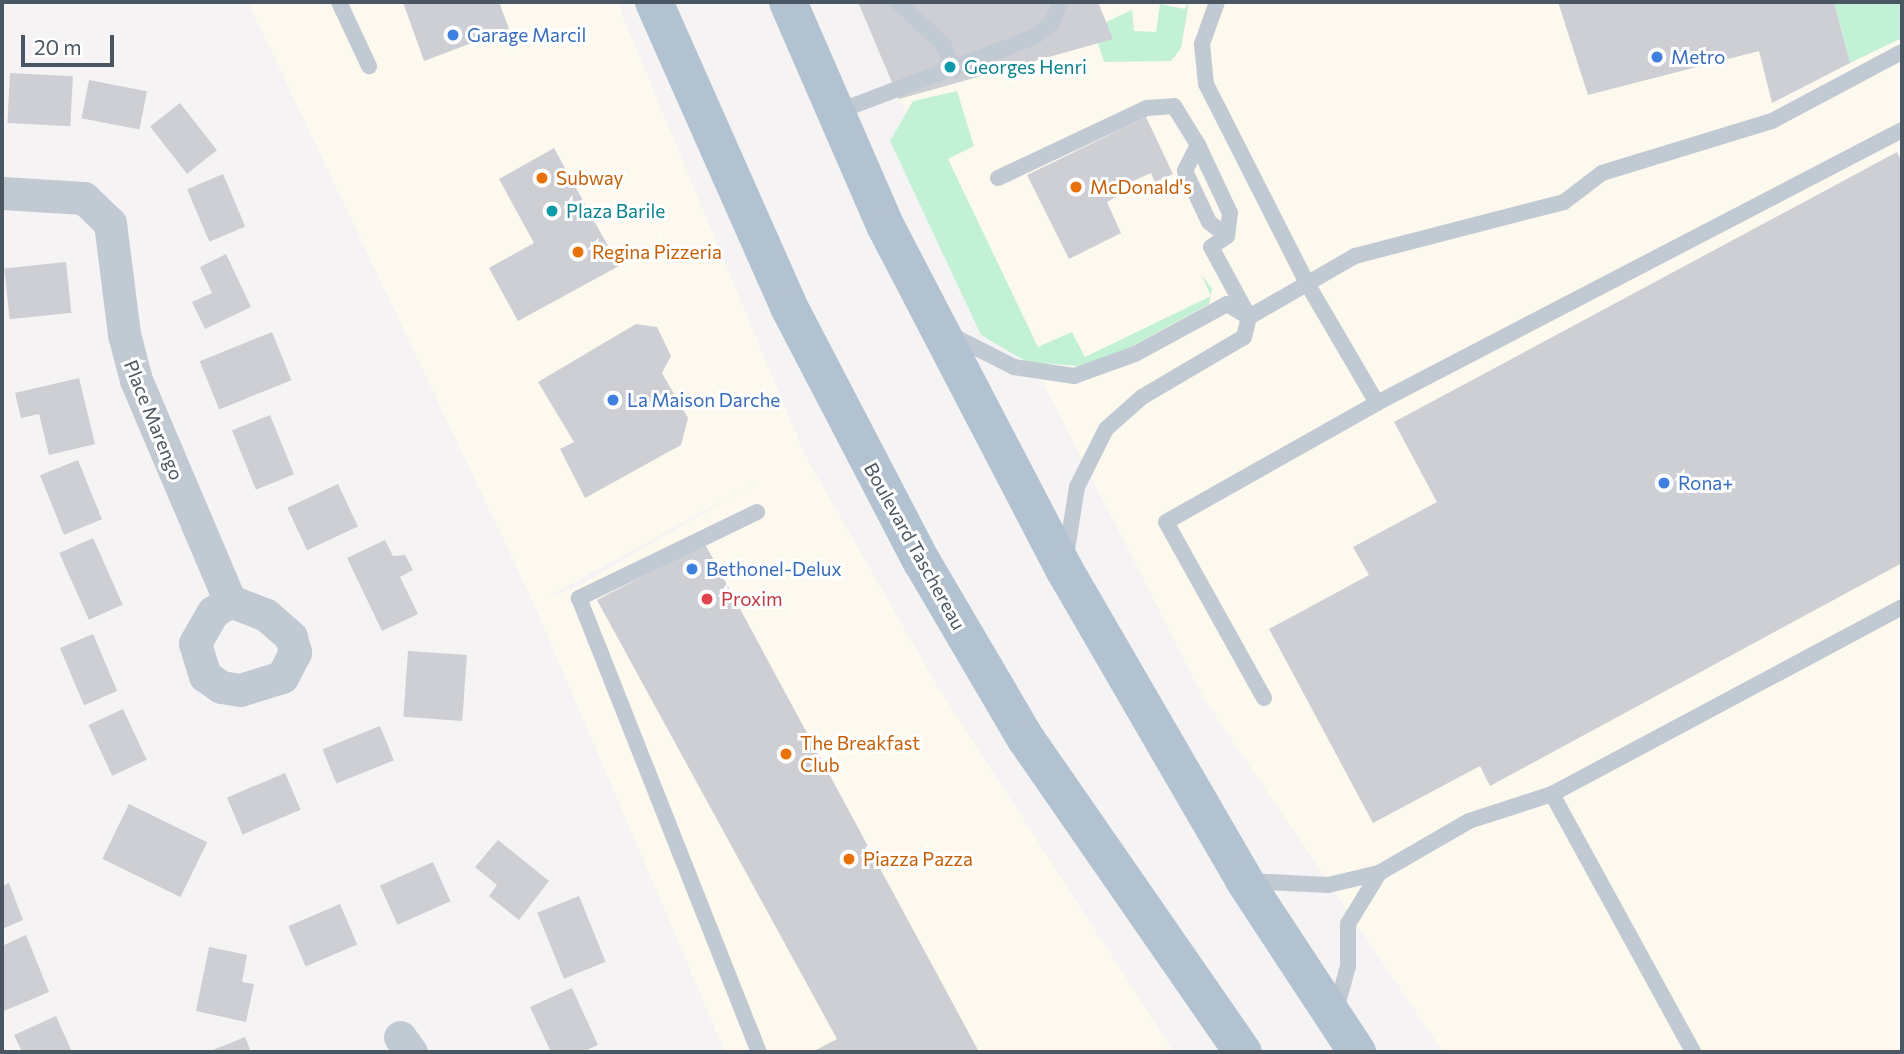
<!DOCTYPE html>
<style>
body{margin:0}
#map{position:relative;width:1904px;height:1054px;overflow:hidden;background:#f5f3f3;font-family:Commissioner,sans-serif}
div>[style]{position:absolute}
.commercial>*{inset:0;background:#fdf9ef}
.green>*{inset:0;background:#c3f1d5}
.building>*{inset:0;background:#cdcfd5;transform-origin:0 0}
.lane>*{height:16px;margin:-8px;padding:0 8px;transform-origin:8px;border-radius:8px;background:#c1cad2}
.street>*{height:33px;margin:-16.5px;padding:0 16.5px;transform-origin:16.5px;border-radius:16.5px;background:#c1cad2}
.primary>*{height:38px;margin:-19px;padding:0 19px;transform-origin:19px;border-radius:19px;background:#b3c2d1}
.dots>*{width:19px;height:19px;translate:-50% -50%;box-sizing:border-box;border:4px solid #fff;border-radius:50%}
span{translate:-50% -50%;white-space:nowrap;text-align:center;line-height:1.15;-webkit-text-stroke:6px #fff;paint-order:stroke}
.shop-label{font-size:19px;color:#366cbe}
.left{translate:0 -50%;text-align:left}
.culture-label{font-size:19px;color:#0d838f}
.food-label{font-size:19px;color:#c56008}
.street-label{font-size:19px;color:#4a5661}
.health-label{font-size:19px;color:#be3a42}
.frame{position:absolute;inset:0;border:4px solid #4a5661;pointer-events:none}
.scale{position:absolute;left:21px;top:35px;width:93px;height:32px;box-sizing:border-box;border:4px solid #4a5661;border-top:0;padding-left:9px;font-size:21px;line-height:24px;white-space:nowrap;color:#4a5661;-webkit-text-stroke:5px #fff;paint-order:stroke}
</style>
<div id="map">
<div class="commercial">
<i style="clip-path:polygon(evenodd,248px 2px,617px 2px,805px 455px,938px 687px,1174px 1052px,725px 1052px,534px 604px,248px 2px,764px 478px,584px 583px,542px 600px,764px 478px)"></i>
<i style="clip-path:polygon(1098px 2px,1902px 2px,1902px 1052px,1443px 1052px,1203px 697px,899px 99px,1112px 39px)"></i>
</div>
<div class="green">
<i style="clip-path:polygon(1189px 2px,1181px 48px,1171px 61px,1104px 62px,1098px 43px,1106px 22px,1132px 10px,1134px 31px,1156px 32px,1160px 4px,1185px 9px)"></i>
<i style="clip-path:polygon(1834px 2px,1902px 2px,1902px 38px,1850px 63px)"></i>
<i style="clip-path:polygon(957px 91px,974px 146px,948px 159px,1038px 347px,1072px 332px,1085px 357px,1211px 296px,1201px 274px,1212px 289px,1209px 304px,1116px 355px,1078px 366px,1027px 362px,981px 335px,890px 141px,913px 101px)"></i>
</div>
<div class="building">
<i style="clip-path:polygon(403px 2px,499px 2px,509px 29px,424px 61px)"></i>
<i style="clip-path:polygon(858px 2px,1098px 2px,1113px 39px,899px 99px)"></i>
<i style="clip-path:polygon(1558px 2px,1834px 2px,1850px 63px,1772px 103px,1759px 51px,1588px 95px)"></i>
<i style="left:10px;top:73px;width:63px;height:50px;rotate:3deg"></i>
<i style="left:89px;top:80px;width:59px;height:39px;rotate:11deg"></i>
<i style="left:180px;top:103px;width:60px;height:38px;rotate:52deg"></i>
<i style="clip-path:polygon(1146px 117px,1173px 174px,1155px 182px,1151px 173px,1113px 190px,1116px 197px,1107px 202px,1121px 233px,1069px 259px,1027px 175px)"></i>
<i style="clip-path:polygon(554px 148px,619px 266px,518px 321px,489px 268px,534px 243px,499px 179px)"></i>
<i style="clip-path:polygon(1897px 152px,1902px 162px,1902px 563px,1490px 786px,1480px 766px,1373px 823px,1269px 629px,1369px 575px,1353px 547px,1437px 502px,1394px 422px)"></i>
<i style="left:223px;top:174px;width:57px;height:39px;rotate:67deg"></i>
<i style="clip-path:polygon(226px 254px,251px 307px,205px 329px,192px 302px,212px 293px,200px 267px)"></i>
<i style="left:66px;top:262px;width:51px;height:62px;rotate:84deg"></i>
<i style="clip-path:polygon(636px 324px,657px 327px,671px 356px,662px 373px,688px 418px,681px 445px,585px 498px,560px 449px,574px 442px,538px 382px)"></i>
<i style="left:272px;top:332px;width:52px;height:78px;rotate:68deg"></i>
<i style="clip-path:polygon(79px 378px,95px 444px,49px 455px,39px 414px,21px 418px,15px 393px)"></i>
<i style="left:270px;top:415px;width:64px;height:41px;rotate:68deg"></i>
<i style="left:78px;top:460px;width:64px;height:41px;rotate:68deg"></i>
<i style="left:338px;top:484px;width:47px;height:56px;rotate:65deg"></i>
<i style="left:93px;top:538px;width:73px;height:37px;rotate:66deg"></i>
<i style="clip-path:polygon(385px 540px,393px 556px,405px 555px,413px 570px,400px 577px,418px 614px,382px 631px,347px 558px)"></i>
<i style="clip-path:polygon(705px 544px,978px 1050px,974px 1052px,812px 1052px,837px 1039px,597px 600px)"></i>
<i style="left:93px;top:634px;width:62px;height:36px;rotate:67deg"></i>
<i style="left:408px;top:651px;width:59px;height:66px;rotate:4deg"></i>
<i style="left:123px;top:709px;width:56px;height:38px;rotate:65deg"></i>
<i style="left:380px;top:726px;width:37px;height:62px;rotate:68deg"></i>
<i style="left:285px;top:773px;width:40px;height:63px;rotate:67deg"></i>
<i style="left:129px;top:804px;width:87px;height:61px;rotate:26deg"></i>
<i style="clip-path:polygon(498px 840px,549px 881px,519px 920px,489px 896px,497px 885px,475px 867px)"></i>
<i style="left:433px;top:862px;width:43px;height:58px;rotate:66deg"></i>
<i style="clip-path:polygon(9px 883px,23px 920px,2px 929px,2px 886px)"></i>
<i style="left:579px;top:896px;width:71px;height:45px;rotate:68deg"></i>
<i style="left:340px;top:904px;width:44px;height:56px;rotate:67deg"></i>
<i style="clip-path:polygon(26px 935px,49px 992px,4px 1011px,2px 946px)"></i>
<i style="clip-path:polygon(209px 947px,247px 955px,242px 982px,254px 984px,246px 1022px,196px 1011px)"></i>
<i style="clip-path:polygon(572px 988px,598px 1045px,582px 1052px,551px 1052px,530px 1007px)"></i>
<i style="clip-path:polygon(56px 1016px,72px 1052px,22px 1052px,14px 1035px)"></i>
<i style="clip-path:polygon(245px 1037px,251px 1052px,208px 1052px)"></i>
</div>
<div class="lane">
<i style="left:339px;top:2px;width:71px;rotate:64.9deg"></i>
<i style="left:898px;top:2px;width:62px;rotate:43deg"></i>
<i style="left:943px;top:44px;width:28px;rotate:67deg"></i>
<i style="left:1217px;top:2px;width:45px;rotate:109.7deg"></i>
<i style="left:1202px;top:44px;width:40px;rotate:84.3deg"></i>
<i style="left:1206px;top:84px;width:225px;rotate:63.1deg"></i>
<i style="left:1308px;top:285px;width:137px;rotate:59.7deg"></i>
<i style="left:834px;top:113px;width:214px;rotate:-20.8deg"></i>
<i style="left:1034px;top:37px;width:23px;rotate:-38deg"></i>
<i style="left:1052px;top:23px;width:22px;rotate:-69deg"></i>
<i style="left:1198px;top:145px;width:75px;rotate:64.8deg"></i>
<i style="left:1230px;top:213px;width:23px;rotate:97deg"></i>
<i style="left:998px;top:178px;width:165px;rotate:-25.2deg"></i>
<i style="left:1147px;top:108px;width:27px;rotate:-4deg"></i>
<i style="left:1174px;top:106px;width:46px;rotate:58.4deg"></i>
<i style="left:1198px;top:145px;width:29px;rotate:117deg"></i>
<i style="left:1185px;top:171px;width:56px;rotate:64.8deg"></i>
<i style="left:1209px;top:222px;width:23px;rotate:38deg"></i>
<i style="left:1227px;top:236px;width:19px;rotate:145deg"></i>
<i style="left:1211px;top:247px;width:80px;rotate:61.5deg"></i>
<i style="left:1249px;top:317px;width:21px;rotate:104deg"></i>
<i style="left:1244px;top:337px;width:118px;rotate:149.5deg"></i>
<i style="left:1142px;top:397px;width:48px;rotate:138.4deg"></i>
<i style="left:1106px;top:429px;width:65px;rotate:116.6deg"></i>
<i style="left:1077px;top:487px;width:70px;rotate:99.1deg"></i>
<i style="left:1249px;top:317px;width:122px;rotate:-29.9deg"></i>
<i style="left:1355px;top:256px;width:216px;rotate:-14.5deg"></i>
<i style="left:1564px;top:202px;width:48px;rotate:-37.3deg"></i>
<i style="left:1602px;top:173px;width:178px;rotate:-17deg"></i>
<i style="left:1772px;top:121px;width:147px;rotate:-28deg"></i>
<i style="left:951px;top:335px;width:71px;rotate:26.9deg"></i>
<i style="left:1014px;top:367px;width:61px;rotate:8.5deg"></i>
<i style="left:1074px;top:376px;width:65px;rotate:-19.8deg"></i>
<i style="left:1135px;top:354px;width:105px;rotate:-28.5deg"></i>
<i style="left:1227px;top:304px;width:26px;rotate:31deg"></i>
<i style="left:757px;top:512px;width:198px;rotate:154.2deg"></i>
<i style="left:579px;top:598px;width:488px;rotate:68.4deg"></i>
<i style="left:1264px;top:698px;width:201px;rotate:-119.1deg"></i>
<i style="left:1166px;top:522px;width:242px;rotate:-29.4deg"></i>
<i style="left:1377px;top:403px;width:592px;rotate:-27.47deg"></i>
<i style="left:1552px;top:794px;width:294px;rotate:61.3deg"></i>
<i style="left:1247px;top:881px;width:81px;rotate:2.8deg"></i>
<i style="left:1328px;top:885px;width:52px;rotate:-13.2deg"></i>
<i style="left:1379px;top:873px;width:104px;rotate:-30deg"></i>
<i style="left:1469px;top:821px;width:87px;rotate:-18deg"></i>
<i style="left:1552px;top:794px;width:397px;rotate:-28.1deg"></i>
<i style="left:1336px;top:1010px;width:46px;rotate:-74.7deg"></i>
<i style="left:1348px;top:966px;width:42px;rotate:-90deg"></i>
<i style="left:1348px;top:924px;width:60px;rotate:-58.7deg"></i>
</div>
<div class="street">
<i style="left:2px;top:193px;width:82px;rotate:3.5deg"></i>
<i style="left:84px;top:198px;width:36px;rotate:44deg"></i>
<i style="left:110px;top:223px;width:112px;rotate:82.8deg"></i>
<i style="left:124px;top:334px;width:48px;rotate:75.4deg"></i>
<i style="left:136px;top:380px;width:240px;rotate:67deg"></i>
<i style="left:230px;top:601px;width:39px;rotate:21deg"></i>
<i style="left:266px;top:615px;width:33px;rotate:41deg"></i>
<i style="left:291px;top:637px;width:16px;rotate:75deg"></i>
<i style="left:295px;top:652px;width:28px;rotate:117deg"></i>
<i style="left:282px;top:677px;width:44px;rotate:162.8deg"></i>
<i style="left:240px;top:690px;width:19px;rotate:-171deg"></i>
<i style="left:221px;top:687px;width:19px;rotate:-145deg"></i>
<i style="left:205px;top:676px;width:34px;rotate:-107deg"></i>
<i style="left:195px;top:643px;width:36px;rotate:-60deg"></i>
<i style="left:213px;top:612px;width:20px;rotate:-33deg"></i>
<i style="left:400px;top:1037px;width:19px;rotate:54deg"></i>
</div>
<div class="primary">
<i style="left:654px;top:2px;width:334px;rotate:66.1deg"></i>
<i style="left:789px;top:307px;width:288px;rotate:62.5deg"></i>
<i style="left:922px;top:562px;width:205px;rotate:59.6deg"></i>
<i style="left:1026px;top:739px;width:381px;rotate:55.3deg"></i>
<i style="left:788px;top:2px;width:245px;rotate:66.5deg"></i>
<i style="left:886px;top:227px;width:386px;rotate:62.5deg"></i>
<i style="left:1064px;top:569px;width:359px;rotate:59.9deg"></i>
<i style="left:1244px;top:880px;width:206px;rotate:56.7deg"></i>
</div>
<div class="dots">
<i style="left:453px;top:35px;background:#3f7fe0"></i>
<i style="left:1657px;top:57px;background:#3f7fe0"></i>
<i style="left:950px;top:67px;background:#0f9aa8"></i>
<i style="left:542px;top:178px;background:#e8710a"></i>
<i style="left:1076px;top:187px;background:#e8710a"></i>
<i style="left:552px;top:211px;background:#0f9aa8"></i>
<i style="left:578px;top:252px;background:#e8710a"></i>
<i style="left:613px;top:400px;background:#3f7fe0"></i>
<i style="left:1664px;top:483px;background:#3f7fe0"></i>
<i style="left:692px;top:569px;background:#3f7fe0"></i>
<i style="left:707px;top:599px;background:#e0444e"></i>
<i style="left:786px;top:754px;background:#e8710a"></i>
<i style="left:849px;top:859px;background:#e8710a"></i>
</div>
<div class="shop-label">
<span class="left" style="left:467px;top:35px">Garage Marcil</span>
<span class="left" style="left:1671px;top:57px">Metro</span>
<span class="left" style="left:627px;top:400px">La Maison Darche</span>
<span class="left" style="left:1678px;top:483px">Rona+</span>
<span class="left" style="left:706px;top:569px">Bethonel-Delux</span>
</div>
<div class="culture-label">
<span class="left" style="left:964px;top:67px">Georges Henri</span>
<span class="left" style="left:566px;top:211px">Plaza Barile</span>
</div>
<div class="food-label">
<span class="left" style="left:556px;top:178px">Subway</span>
<span class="left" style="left:1090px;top:187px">McDonald's</span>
<span class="left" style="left:592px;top:252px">Regina Pizzeria</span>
<span class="left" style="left:800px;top:754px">The Breakfast<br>Club</span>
<span class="left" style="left:863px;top:859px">Piazza Pazza</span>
</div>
<div class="street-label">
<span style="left:154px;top:420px;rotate:68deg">Place Marengo</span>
<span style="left:915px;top:546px;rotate:61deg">Boulevard Taschereau</span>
</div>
<div class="health-label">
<span class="left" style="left:721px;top:599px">Proxim</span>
</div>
<div class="frame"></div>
<div class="scale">20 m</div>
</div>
